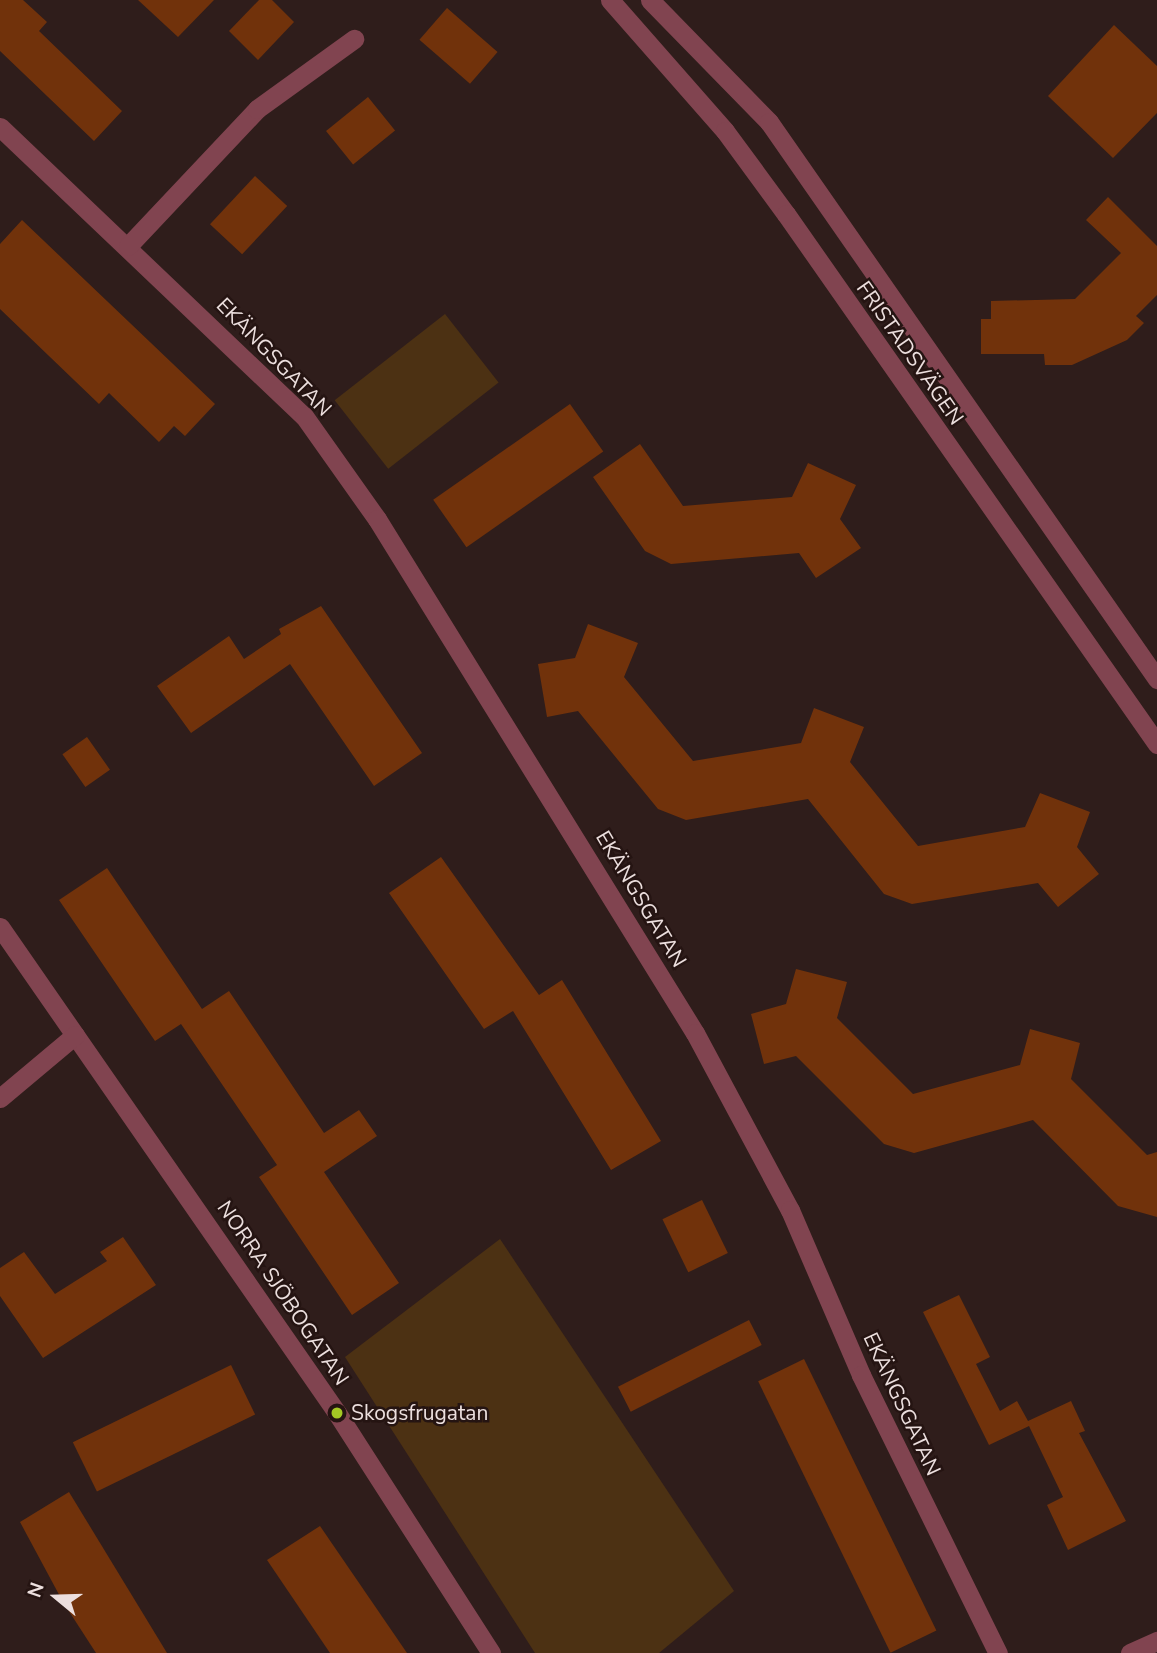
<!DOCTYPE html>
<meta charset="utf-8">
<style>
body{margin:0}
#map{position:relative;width:1157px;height:1653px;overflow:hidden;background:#2f1d1b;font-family:"Nunito Sans",sans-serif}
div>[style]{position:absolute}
.green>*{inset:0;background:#4c3113;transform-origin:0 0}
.building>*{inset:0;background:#71320b;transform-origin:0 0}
.minor>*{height:19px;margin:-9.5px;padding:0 9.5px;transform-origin:9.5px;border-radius:9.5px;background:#814450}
.tertiary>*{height:19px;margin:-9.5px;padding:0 9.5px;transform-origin:9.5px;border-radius:9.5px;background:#814450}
.dots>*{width:19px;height:19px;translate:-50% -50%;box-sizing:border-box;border:4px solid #251412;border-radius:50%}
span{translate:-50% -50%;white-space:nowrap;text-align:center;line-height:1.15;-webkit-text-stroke:5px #251412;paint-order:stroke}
.street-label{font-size:21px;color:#ecdfde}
.poi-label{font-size:21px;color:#ecdfde}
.left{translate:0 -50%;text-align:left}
.north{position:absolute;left:21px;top:1562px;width:70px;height:70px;-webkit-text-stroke:5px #251412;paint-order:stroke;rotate:289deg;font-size:19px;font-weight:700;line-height:28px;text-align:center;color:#ecdfde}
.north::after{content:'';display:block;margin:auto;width:24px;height:32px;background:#ecdfde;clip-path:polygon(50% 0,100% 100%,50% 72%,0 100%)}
</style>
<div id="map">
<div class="green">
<i style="left:445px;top:314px;width:87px;height:140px;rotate:52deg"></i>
<i style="clip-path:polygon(500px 1239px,734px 1591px,659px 1653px,535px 1653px,345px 1357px)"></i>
</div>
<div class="building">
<i style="clip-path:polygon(0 0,23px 0,47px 22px,39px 31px,122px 111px,94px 141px,0 51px)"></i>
<i style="clip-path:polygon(138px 0,214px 0,178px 37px)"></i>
<i style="clip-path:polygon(259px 0,272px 0,294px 22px,258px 60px,229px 31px)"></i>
<i style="left:447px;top:8px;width:67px;height:42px;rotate:41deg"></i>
<i style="clip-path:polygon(1114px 25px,1157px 66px,1157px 113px,1113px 158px,1048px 96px)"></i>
<i style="left:368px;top:97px;width:43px;height:54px;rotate:51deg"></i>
<i style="left:255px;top:176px;width:44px;height:66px;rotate:43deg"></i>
<i style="clip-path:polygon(1108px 197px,1157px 246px,1157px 295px,1136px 316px,1144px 323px,1127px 340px,1072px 365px,1045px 365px,1044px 354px,981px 354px,981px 319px,991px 319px,991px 301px,1075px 299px,1121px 253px,1086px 220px)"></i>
<i style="clip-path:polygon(22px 220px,215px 404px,185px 436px,174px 426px,159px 442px,109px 393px,99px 404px,0 309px,0 244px)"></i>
<i style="left:570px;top:404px;width:58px;height:167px;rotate:55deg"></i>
<i style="clip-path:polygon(640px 444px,683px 506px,792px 497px,808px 463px,856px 485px,840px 519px,861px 548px,816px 578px,799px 553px,671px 564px,645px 551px,593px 477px)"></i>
<i style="clip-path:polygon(321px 606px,422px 753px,374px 786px,290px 664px,191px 733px,157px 686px,229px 636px,244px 659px,281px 634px,279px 629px)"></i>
<i style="clip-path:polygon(588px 624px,638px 643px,624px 677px,693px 761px,801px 743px,814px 708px,864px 727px,850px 762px,918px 846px,1025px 827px,1040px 793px,1090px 812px,1077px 847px,1099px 874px,1058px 907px,1038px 883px,912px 904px,884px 894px,808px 799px,686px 820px,658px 809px,578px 711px,547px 717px,538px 664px,575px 658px)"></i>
<i style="left:87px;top:737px;width:40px;height:30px;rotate:55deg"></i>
<i style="clip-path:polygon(441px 857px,539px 995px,562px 980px,661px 1141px,611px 1170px,513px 1011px,484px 1029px,389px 893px)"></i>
<i style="clip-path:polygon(107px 868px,202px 1009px,229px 991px,324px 1133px,359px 1110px,377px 1136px,324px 1172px,399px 1283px,352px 1315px,259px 1177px,277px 1165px,181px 1024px,155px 1041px,59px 900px)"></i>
<i style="clip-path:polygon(796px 969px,847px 982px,837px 1018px,913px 1094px,1020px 1065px,1030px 1029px,1080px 1043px,1071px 1079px,1147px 1155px,1157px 1152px,1157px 1217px,1118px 1206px,1033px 1120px,914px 1153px,884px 1144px,796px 1056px,764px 1064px,751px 1014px,786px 1004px)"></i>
<i style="left:702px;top:1200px;width:59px;height:44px;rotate:64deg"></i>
<i style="clip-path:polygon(123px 1237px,156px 1285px,43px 1358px,0 1296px,0 1268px,24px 1252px,55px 1294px,107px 1261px,100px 1252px)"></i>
<i style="clip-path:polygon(959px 1295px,990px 1357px,976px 1364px,1000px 1411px,1017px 1401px,1028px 1421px,1071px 1401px,1085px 1431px,1079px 1433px,1126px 1521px,1068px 1550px,1047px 1505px,1063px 1497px,1029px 1426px,989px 1445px,923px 1312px)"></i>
<i style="left:749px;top:1320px;width:28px;height:147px;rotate:63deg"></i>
<i style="left:804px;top:1359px;width:302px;height:51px;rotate:64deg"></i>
<i style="left:231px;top:1365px;width:55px;height:176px;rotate:64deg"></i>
<i style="clip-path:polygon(69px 1492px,167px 1653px,96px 1653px,63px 1602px,20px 1522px)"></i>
<i style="clip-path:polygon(320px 1526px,407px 1653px,330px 1653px,267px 1560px)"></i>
</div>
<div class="minor">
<i style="left:0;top:127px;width:419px;rotate:43.6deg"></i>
<i style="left:304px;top:416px;width:126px;rotate:54.7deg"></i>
<i style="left:377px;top:519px;width:604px;rotate:58.26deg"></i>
<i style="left:695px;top:1033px;width:201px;rotate:61.8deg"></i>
<i style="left:790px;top:1210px;width:180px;rotate:66.7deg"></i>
<i style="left:861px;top:1375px;width:310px;rotate:63.8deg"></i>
<i style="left:128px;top:246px;width:188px;rotate:-46.7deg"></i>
<i style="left:257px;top:109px;width:120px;rotate:-35.8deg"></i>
<i style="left:0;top:927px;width:591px;rotate:55.26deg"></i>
<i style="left:337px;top:1413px;width:285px;rotate:57.3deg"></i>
<i style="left:0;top:1098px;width:98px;rotate:-40deg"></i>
<i style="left:1130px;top:1653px;width:30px;rotate:-24deg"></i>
</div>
<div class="tertiary">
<i style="left:610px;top:0;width:174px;rotate:48.7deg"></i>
<i style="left:725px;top:131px;width:103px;rotate:53.7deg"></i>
<i style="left:786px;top:214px;width:647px;rotate:55.01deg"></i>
<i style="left:650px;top:0;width:170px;rotate:45.7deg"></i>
<i style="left:769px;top:122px;width:679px;rotate:55.14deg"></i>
</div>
<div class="dots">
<i style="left:337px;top:1413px;background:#a4c824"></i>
</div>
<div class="street-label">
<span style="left:910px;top:353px;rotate:55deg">FRISTADSVÄGEN</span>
<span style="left:274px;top:357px;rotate:46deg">EKÄNGSGATAN</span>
<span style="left:641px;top:899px;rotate:59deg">EKÄNGSGATAN</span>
<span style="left:283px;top:1293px;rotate:56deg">NORRA SJÖBOGATAN</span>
<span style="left:902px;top:1404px;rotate:65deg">EKÄNGSGATAN</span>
</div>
<div class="poi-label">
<span class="left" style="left:351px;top:1413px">Skogsfrugatan</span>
</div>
<div class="north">N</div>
</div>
